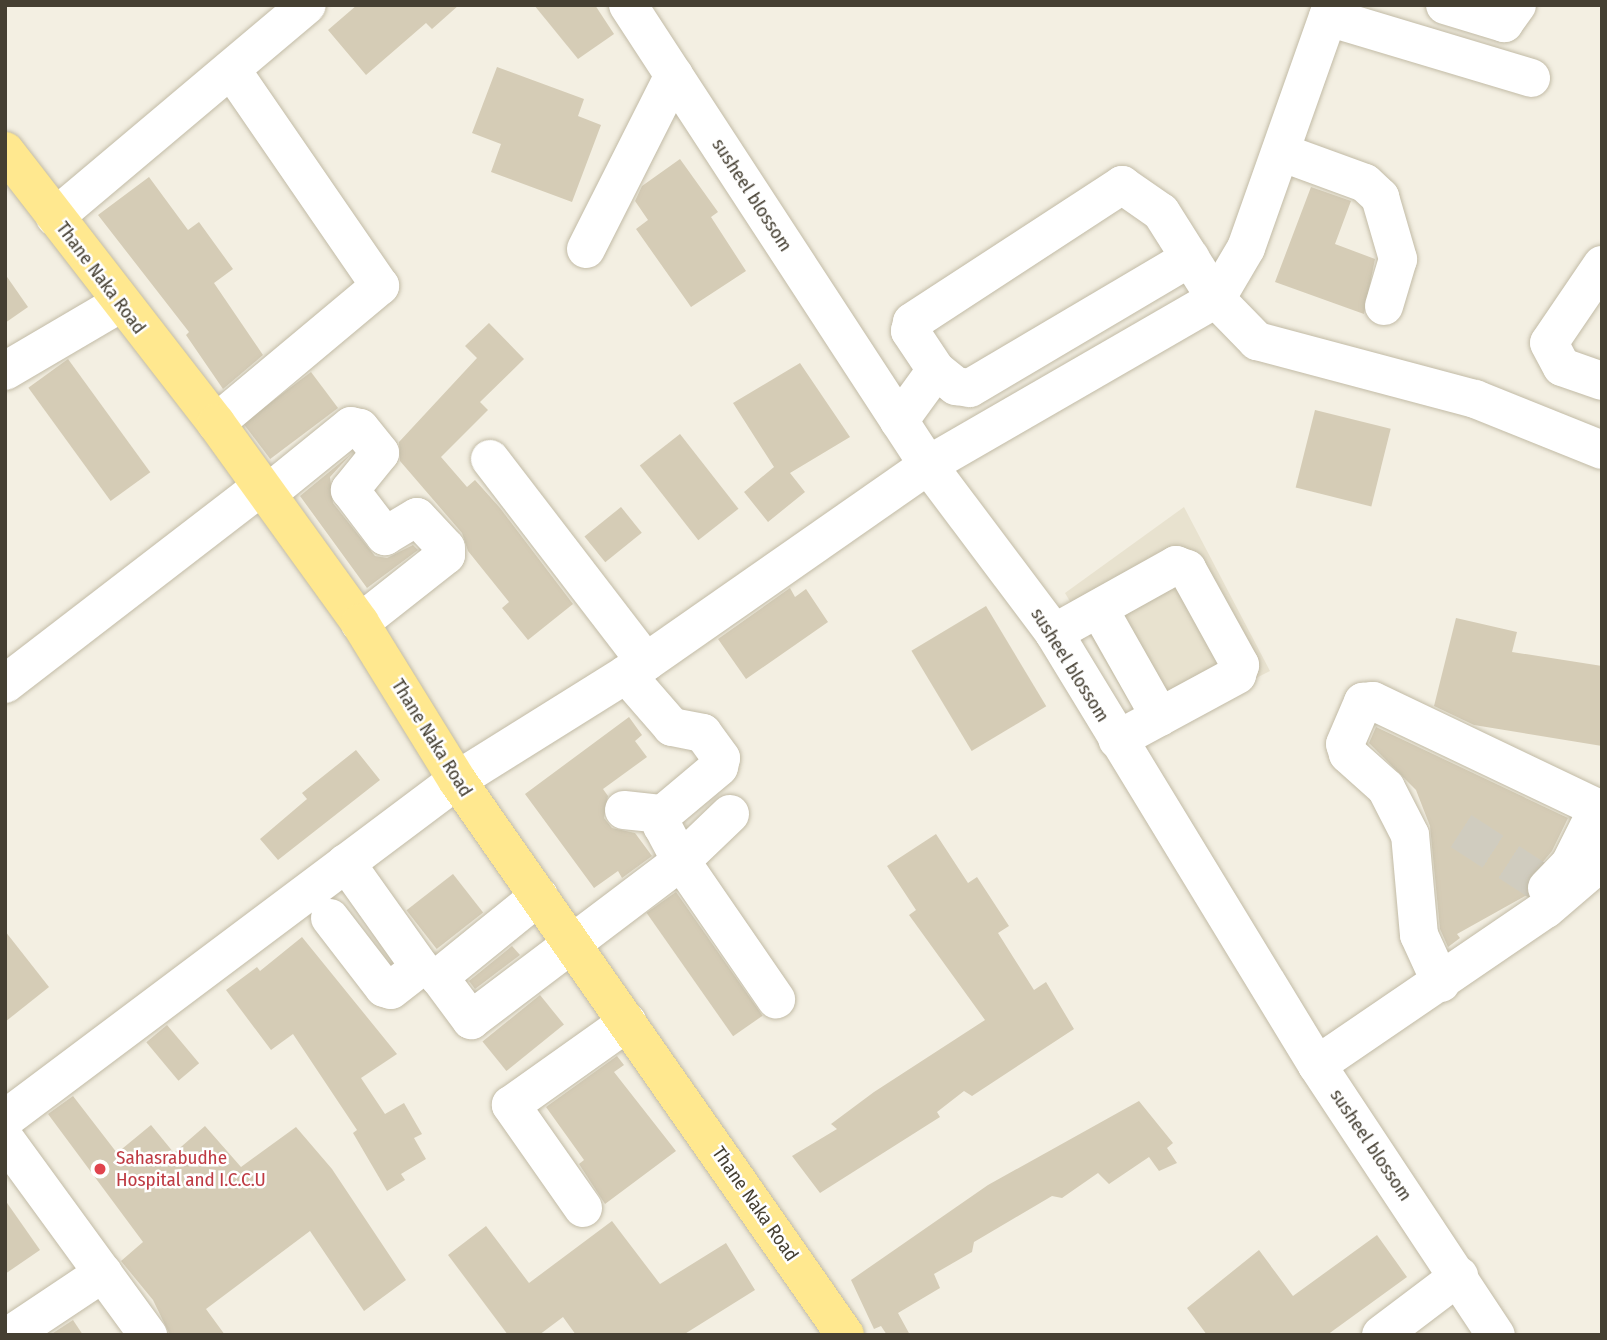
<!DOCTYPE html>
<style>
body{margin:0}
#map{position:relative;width:1607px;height:1340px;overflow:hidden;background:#f3efe2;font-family:"Fira Sans Condensed",sans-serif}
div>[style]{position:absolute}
.residential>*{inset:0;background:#e8e2cf}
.building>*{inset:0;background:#d5ccb6;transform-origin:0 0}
.minor-tunnel>*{height:38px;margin-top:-19px;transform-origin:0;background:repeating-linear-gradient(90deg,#d0ccbf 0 38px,transparent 0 57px)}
.roads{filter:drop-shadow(0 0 2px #c2bba6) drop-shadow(0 0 2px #c2bba6)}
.minor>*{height:38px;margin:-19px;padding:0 19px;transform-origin:19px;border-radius:19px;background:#fff}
.major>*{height:38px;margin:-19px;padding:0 19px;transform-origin:19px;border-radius:19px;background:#ffe88f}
.dots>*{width:19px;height:19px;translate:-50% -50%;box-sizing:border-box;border:4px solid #fff;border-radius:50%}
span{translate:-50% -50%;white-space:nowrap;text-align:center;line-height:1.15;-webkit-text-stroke:5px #fff;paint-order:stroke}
.street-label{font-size:19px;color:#453f32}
.health-label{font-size:19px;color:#be3a42}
.left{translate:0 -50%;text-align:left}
.frame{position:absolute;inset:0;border:7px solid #453f32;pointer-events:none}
</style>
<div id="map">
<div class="residential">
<i style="clip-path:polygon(1184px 507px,1270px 671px,1147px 733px,1065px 593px)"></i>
</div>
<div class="building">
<i style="clip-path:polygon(357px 5px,459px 5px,432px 29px,426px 23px,366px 75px,328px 30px)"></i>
<i style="clip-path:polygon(534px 5px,595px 5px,614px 34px,578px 59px)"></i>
<i style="clip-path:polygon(497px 67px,584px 99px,578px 116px,601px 125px,572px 202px,491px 172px,501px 144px,472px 133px)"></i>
<i style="clip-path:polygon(680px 159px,718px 212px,711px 217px,746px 271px,691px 307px,636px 229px,648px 220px,635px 201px,642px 186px)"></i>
<i style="clip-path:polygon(149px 177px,188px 230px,199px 222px,233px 269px,214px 283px,263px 355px,223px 389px,186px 335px,189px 332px,98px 215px)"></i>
<i style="clip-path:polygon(1311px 187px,1351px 201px,1335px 244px,1375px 259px,1364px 314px,1275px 282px)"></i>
<i style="clip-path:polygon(5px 274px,28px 307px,5px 323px)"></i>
<i style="clip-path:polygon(489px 323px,524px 359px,480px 402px,488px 410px,441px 457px,467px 487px,475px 480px,500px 508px,573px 604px,528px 640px,502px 608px,509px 602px,468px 551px,462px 533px,400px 461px,399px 442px,477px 358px,465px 346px)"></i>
<i style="left:68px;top:359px;width:140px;height:49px;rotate:54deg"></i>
<i style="clip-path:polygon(800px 363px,850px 437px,790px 473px,805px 492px,768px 522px,744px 492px,774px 467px,733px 403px)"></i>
<i style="left:311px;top:372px;width:45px;height:85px;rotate:53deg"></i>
<i style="left:1315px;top:410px;width:78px;height:80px;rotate:14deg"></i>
<i style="left:680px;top:434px;width:95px;height:51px;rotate:52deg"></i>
<i style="clip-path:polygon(351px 454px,330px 477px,333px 503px,375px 556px,387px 558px,413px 545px,418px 550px,367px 588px,300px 496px)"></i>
<i style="left:621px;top:507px;width:33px;height:47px;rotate:51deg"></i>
<i style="clip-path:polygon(790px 588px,795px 597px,806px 589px,828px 622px,746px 679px,718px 639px)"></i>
<i style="left:986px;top:606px;width:117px;height:87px;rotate:59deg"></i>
<i style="clip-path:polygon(1456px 618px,1517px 632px,1512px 652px,1602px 666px,1602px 746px,1474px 725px,1434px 706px)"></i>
<i style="clip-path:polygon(629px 717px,642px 735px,635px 741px,647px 757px,603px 789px,608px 796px,604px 818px,612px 828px,635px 833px,652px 856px,622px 878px,618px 871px,594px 888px,525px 794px)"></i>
<i style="clip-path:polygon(1376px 727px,1568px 818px,1552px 851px,1526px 882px,1527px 895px,1457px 934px,1460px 938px,1448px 947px,1440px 929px,1430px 826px,1416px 790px,1369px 743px)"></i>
<i style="clip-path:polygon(356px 750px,380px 780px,278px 860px,260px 839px,307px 799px,302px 793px)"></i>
<i style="clip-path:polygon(936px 834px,968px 883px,977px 877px,1009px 926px,998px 933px,1034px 990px,1046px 982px,1074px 1029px,972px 1096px,964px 1091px,937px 1112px,940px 1117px,820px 1193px,792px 1156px,837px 1129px,831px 1124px,874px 1092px,985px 1020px,909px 915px,916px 910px,887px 866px)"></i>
<i style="left:453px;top:874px;width:49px;height:59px;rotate:52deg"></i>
<i style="left:676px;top:892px;width:151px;height:36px;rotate:55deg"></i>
<i style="clip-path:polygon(5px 931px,49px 987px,5px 1022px)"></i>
<i style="clip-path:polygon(302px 937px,397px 1054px,361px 1078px,385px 1114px,404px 1103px,422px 1134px,414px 1138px,426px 1159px,401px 1174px,405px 1180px,387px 1191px,353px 1133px,357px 1130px,293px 1034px,271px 1050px,226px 990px,257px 967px,260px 971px)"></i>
<i style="clip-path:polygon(512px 946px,520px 955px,475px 989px,469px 981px)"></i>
<i style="left:540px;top:995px;width:38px;height:74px;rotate:51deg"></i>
<i style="left:167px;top:1025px;width:50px;height:27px;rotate:50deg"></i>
<i style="clip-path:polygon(617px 1056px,624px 1065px,614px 1072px,676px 1151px,605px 1204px,579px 1164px,584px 1160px,546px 1107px)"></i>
<i style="clip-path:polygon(73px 1096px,117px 1153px,151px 1125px,174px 1153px,205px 1126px,241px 1167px,296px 1127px,332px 1169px,406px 1280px,364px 1311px,310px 1231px,206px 1309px,225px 1335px,170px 1335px,153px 1300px,121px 1261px,143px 1242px,48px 1114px)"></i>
<i style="clip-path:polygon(1139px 1101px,1173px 1143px,1167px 1148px,1177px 1163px,1159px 1171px,1149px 1157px,1109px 1184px,1098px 1173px,1062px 1198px,1052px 1196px,974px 1242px,972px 1252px,934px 1274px,940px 1288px,898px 1313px,910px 1335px,887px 1335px,881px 1326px,874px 1329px,851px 1280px,988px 1185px)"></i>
<i style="clip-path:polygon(5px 1200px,40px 1250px,5px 1274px)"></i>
<i style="clip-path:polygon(612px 1221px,660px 1284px,726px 1243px,755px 1290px,683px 1335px,576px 1335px,563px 1317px,539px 1335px,508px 1335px,448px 1255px,486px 1226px,529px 1283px)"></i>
<i style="clip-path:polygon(1377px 1235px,1407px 1277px,1327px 1335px,1207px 1335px,1187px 1308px,1259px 1250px,1293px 1296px)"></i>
<i style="clip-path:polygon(73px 1320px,83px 1335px,50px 1335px)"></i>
</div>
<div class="minor-tunnel">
<i style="left:1461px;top:831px;width:99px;rotate:33deg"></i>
</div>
<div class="roads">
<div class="minor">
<i style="left:628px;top:5px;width:549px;rotate:56.89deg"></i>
<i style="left:928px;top:465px;width:210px;rotate:53.1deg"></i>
<i style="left:1054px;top:633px;width:506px;rotate:58.67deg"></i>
<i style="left:1317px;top:1065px;width:324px;rotate:56.5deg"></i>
<i style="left:1445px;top:5px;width:62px;rotate:17deg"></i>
<i style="left:1504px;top:23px;width:22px;rotate:-54deg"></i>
<i style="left:1328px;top:17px;width:212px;rotate:16.7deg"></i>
<i style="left:1283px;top:153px;width:87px;rotate:20.1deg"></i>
<i style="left:1365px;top:183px;width:21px;rotate:43deg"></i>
<i style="left:1380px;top:197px;width:65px;rotate:73.8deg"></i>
<i style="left:1398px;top:259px;width:49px;rotate:106.6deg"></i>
<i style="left:55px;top:217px;width:329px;rotate:-40.1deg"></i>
<i style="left:586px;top:249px;width:195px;rotate:-63.2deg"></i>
<i style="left:1602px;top:265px;width:94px;rotate:124.2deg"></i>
<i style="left:1549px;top:343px;width:27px;rotate:62deg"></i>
<i style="left:1562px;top:367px;width:42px;rotate:19.3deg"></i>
<i style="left:936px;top:370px;width:26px;rotate:39deg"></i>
<i style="left:956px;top:386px;width:14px;rotate:8deg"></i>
<i style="left:970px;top:388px;width:256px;rotate:-30.6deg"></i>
<i style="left:5px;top:371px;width:132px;rotate:-30.4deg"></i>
<i style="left:899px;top:421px;width:63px;rotate:-54deg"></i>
<i style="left:936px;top:370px;width:47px;rotate:-123.7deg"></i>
<i style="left:910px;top:331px;width:9px;rotate:-77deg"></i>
<i style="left:912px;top:322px;width:251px;rotate:-33.1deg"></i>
<i style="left:1122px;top:185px;width:47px;rotate:34.7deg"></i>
<i style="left:1161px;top:212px;width:103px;rotate:57.7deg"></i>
<i style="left:1216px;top:299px;width:59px;rotate:45.7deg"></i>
<i style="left:1257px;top:341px;width:226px;rotate:14.9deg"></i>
<i style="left:1475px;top:399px;width:137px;rotate:21.9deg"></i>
<i style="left:216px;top:423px;width:214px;rotate:-39.9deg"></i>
<i style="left:380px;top:286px;width:263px;rotate:-124.5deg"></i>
<i style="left:490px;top:459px;width:256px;rotate:52.5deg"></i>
<i style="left:267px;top:494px;width:108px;rotate:-39deg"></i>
<i style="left:351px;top:426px;width:9px;rotate:13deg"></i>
<i style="left:360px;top:428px;width:32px;rotate:51deg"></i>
<i style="left:380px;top:453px;width:48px;rotate:129deg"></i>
<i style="left:350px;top:490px;width:58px;rotate:52.7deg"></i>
<i style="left:385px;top:536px;width:37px;rotate:-31deg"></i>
<i style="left:417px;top:517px;width:42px;rotate:46.9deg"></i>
<i style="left:446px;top:548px;width:7px;rotate:90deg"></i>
<i style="left:446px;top:555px;width:110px;rotate:141.7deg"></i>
<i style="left:1099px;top:609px;width:124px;rotate:60.5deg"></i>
<i style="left:1054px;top:633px;width:140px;rotate:-29.1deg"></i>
<i style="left:1176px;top:565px;width:12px;rotate:20deg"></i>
<i style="left:1187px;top:569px;width:110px;rotate:61.1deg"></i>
<i style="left:1240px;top:665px;width:10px;rotate:107deg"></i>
<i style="left:1237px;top:675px;width:136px;rotate:151.6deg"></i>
<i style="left:5px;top:684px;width:324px;rotate:-37.6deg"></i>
<i style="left:624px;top:810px;width:39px;rotate:6deg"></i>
<i style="left:730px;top:814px;width:68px;rotate:136.2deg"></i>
<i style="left:681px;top:861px;width:168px;rotate:55.5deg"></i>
<i style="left:1547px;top:888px;width:33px;rotate:-46deg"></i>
<i style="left:1570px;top:864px;width:63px;rotate:-63.4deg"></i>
<i style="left:539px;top:896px;width:129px;rotate:141deg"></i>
<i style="left:439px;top:977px;width:54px;rotate:53.3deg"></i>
<i style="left:471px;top:1020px;width:263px;rotate:-37.1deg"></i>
<i style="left:681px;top:861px;width:40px;rotate:-118deg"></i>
<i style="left:662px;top:826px;width:12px;rotate:-85deg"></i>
<i style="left:663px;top:814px;width:73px;rotate:-40deg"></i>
<i style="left:719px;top:767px;width:9px;rotate:-77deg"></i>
<i style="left:721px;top:758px;width:31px;rotate:-126deg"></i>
<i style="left:703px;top:733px;width:32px;rotate:-169deg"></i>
<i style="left:672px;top:727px;width:70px;rotate:-131deg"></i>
<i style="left:330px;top:918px;width:88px;rotate:52.4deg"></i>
<i style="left:384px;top:988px;width:7px;rotate:16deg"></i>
<i style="left:391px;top:990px;width:37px;rotate:-38deg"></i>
<i style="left:420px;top:967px;width:128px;rotate:-125.4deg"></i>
<i style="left:1441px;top:983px;width:53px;rotate:-114.6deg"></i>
<i style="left:1419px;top:935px;width:100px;rotate:-95.1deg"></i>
<i style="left:1410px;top:835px;width:53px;rotate:-117.1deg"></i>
<i style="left:1386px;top:788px;width:51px;rotate:-138.2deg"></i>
<i style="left:1348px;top:754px;width:10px;rotate:-107deg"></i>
<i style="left:1345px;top:744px;width:46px;rotate:-66.8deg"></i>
<i style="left:1363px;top:702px;width:10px;rotate:-6deg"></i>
<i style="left:1373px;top:701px;width:254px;rotate:25.5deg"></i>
<i style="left:1317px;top:1065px;width:277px;rotate:-34.3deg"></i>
<i style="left:1546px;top:909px;width:74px;rotate:-40.6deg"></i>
<i style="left:5px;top:1119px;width:565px;rotate:-36.87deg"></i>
<i style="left:457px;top:780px;width:223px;rotate:-32deg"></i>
<i style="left:646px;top:662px;width:344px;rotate:-34.9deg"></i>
<i style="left:928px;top:465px;width:332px;rotate:-30deg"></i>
<i style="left:1216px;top:299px;width:59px;rotate:-59.5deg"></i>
<i style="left:1246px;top:248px;width:258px;rotate:-70.5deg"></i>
<i style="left:5px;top:1139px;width:243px;rotate:53.9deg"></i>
<i style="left:583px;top:1208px;width:126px;rotate:-125deg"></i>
<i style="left:511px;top:1105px;width:143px;rotate:-35.4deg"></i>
<i style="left:10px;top:1335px;width:112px;rotate:-33.7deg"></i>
<i style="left:1381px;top:1335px;width:98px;rotate:-37.1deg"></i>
</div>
<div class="major">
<i style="left:5px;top:151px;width:344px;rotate:52.2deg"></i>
<i style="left:216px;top:423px;width:246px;rotate:54.2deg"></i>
<i style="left:360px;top:623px;width:185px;rotate:58.3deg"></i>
<i style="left:457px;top:780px;width:677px;rotate:55.04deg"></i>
</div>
</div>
<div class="dots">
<i style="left:100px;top:1169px;background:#e0444e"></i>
</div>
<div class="street-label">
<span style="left:752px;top:195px;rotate:57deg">susheel blossom</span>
<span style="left:101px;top:278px;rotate:53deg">Thane Naka Road</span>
<span style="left:1070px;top:665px;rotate:58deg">susheel blossom</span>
<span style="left:432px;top:738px;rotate:58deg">Thane Naka Road</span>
<span style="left:1371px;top:1145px;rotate:56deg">susheel blossom</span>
<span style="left:755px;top:1204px;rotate:55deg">Thane Naka Road</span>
</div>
<div class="health-label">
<span class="left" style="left:116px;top:1169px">Sahasrabudhe<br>Hospital and I.C.C.U</span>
</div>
<div class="frame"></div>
</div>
